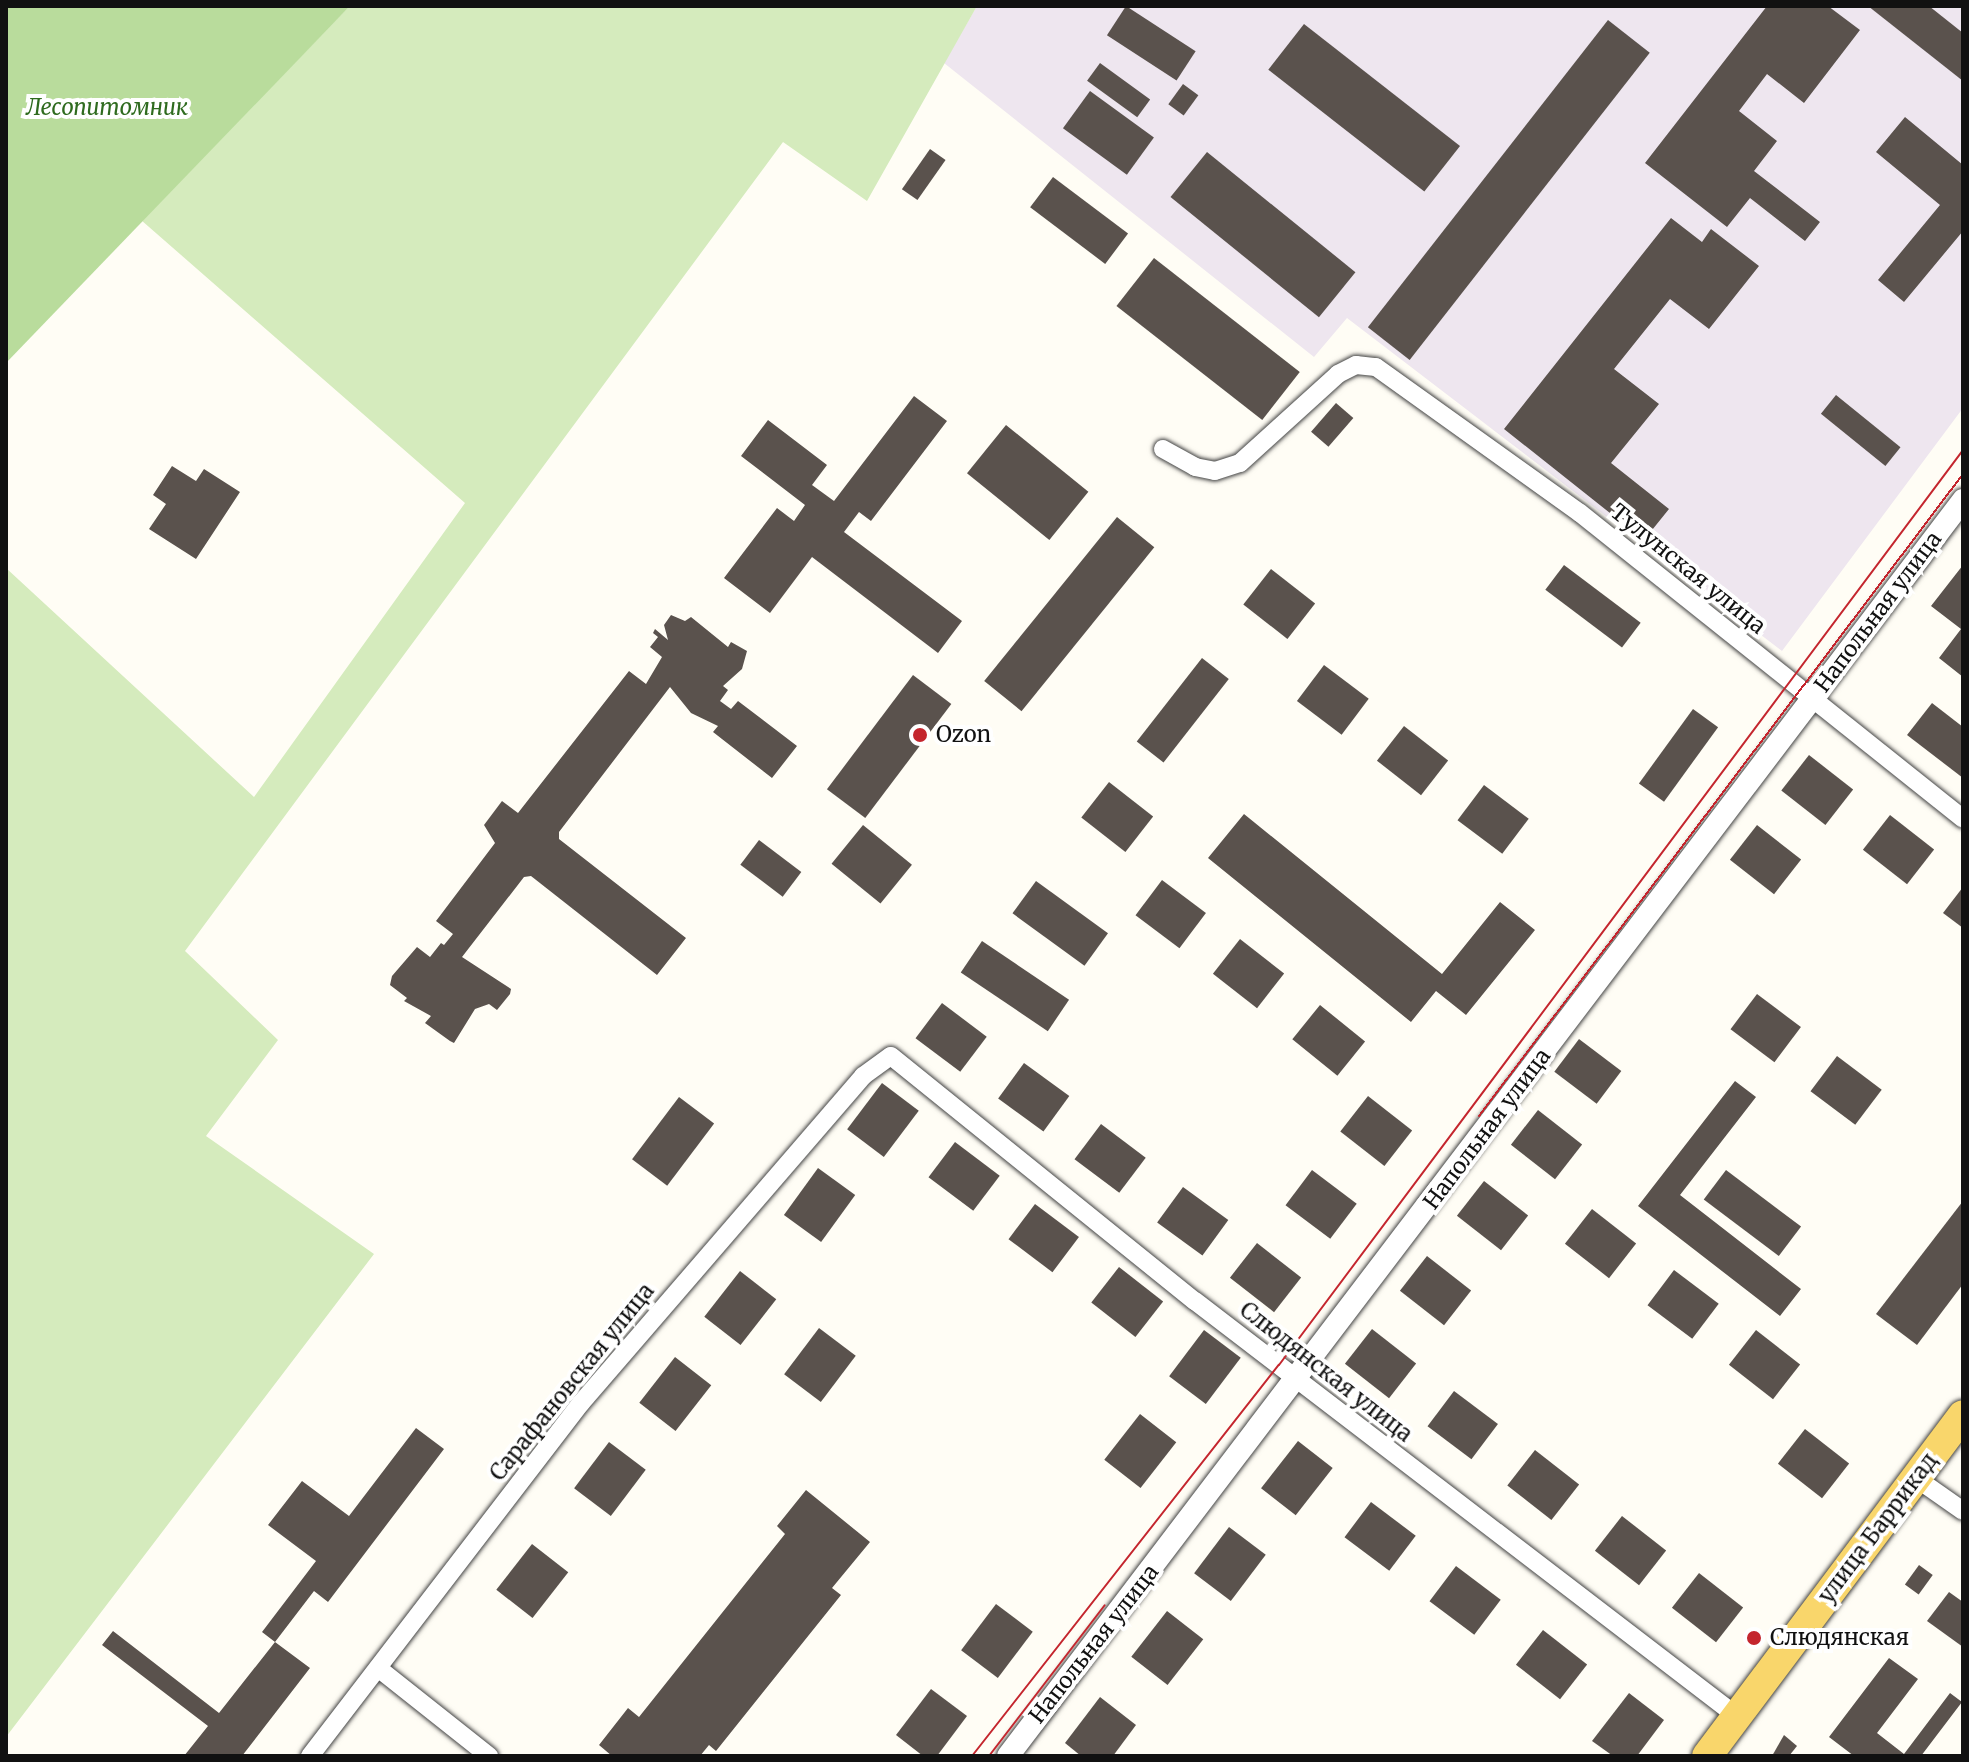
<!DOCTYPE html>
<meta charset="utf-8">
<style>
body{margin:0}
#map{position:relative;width:1969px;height:1762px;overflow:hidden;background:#fffdf5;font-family:Merriweather,serif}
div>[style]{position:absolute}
.industrial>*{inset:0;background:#eee6ef}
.green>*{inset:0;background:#d5ebbd}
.forest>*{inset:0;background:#b9dc9c}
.building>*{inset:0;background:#5a524d;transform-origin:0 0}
.roads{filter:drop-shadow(0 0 2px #444) drop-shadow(0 0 2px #444)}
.minor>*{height:18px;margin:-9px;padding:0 9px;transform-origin:9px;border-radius:9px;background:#fff}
.tertiary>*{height:22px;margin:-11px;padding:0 11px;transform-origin:11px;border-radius:11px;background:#fff}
.primary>*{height:30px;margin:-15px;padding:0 15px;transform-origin:15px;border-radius:15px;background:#f9d66b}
.tram>*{height:2px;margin:-1px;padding:0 1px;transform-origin:1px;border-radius:1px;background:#c4262e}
.dots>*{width:22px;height:22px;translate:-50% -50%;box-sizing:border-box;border:4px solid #fff;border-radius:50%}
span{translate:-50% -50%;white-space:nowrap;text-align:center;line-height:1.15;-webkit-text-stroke:8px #fff;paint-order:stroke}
.park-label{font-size:22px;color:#2f6b1f;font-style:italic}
.street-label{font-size:22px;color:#111}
.poi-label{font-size:22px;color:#111}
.left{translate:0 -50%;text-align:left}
.frame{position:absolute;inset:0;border:8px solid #111;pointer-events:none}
</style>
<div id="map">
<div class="industrial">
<i style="clip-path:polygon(977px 6px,1963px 6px,1963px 408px,1782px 651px,1347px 318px,1314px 357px,944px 63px)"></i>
</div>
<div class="green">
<i style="clip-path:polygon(350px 6px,977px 6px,867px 201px,783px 142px,185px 951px,278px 1040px,206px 1136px,374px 1254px,6px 1737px,6px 568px,254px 797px,465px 503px,141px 220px)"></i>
</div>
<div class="forest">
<i style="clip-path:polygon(6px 6px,350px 6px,6px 363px)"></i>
</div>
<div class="building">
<i style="left:1126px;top:6px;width:83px;height:35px;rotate:33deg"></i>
<i style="clip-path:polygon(1767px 6px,1828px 6px,1860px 30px,1804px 103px,1767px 74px,1739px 111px,1777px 141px,1754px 171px,1820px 222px,1805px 241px,1750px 198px,1727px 227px,1645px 163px)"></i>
<i style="clip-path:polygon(1868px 6px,1929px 6px,1963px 33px,1963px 81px)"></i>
<i style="left:1608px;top:20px;width:53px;height:390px;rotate:38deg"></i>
<i style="left:1304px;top:24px;width:198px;height:58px;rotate:38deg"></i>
<i style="left:1100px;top:63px;width:62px;height:22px;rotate:36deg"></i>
<i style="left:1183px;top:84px;width:19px;height:25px;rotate:36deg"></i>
<i style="left:1090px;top:91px;width:79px;height:46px;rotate:36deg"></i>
<i style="clip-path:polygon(1905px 117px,1963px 165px,1963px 231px,1904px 302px,1878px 280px,1940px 205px,1876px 152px)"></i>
<i style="left:930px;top:149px;width:19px;height:49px;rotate:35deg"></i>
<i style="left:1207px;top:152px;width:191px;height:58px;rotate:39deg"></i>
<i style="left:1053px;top:177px;width:94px;height:38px;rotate:37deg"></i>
<i style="clip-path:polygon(1671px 218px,1702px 242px,1711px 229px,1759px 266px,1709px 329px,1670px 299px,1614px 369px,1659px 404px,1611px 463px,1669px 509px,1644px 540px,1504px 429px)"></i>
<i style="left:1154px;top:258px;width:185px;height:61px;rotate:38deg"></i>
<i style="left:1836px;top:395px;width:83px;height:24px;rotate:39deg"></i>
<i style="clip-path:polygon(914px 396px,947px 421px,871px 521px,859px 512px,844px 532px,962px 621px,938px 653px,812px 557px,770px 613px,724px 578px,777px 508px,794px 521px,805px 505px,741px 456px,768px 420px,827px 465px,812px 485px,834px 501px)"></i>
<i style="left:1336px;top:403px;width:23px;height:38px;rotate:41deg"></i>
<i style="left:1006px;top:425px;width:106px;height:62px;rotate:39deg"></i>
<i style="clip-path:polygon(172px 466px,196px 481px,204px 469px,240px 492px,196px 559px,149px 529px,166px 504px,153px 495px)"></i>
<i style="left:1117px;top:517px;width:48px;height:211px;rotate:39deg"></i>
<i style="left:1564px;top:565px;width:96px;height:31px;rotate:37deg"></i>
<i style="clip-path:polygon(1963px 565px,1963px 677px,1939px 658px,1961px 629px,1931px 606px)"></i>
<i style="left:1271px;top:569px;width:56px;height:45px;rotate:38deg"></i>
<i style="clip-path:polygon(671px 615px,685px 621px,691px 617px,728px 647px,731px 642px,747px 651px,742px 669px,723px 686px,728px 690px,720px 701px,731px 709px,738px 701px,797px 746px,772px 778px,713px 732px,718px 726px,691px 713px,670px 687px,559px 832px,559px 839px,686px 938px,657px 975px,531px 876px,524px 877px,462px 957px,511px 989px,510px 994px,497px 1010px,489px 1004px,475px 1009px,454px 1043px,450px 1041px,425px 1023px,431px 1016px,404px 1001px,407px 998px,390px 985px,392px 976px,417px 947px,430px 957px,441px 943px,444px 945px,453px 934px,436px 921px,495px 843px,484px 825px,502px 801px,518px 813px,629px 671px,646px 684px,662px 657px,650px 647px,658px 637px,653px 633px,655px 629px,668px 640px,664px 625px)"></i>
<i style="left:1202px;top:658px;width:34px;height:106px;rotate:38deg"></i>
<i style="left:1324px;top:665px;width:56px;height:45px;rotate:37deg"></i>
<i style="left:913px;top:675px;width:48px;height:143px;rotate:37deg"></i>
<i style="clip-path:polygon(1932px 703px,1963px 727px,1963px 778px,1907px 735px)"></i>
<i style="left:1693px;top:709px;width:31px;height:92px;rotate:36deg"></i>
<i style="left:1404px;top:726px;width:56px;height:44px;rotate:38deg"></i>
<i style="left:1809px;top:755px;width:56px;height:45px;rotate:38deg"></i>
<i style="left:1109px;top:782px;width:56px;height:45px;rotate:38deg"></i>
<i style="left:1484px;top:785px;width:56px;height:44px;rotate:37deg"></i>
<i style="clip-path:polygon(1244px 814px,1442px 974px,1500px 902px,1535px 930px,1466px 1015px,1436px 991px,1411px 1022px,1208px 858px)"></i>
<i style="left:1890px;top:815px;width:56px;height:44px;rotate:38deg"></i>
<i style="left:863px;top:825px;width:63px;height:50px;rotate:39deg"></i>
<i style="left:1757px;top:825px;width:56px;height:44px;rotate:38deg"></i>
<i style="left:759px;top:840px;width:53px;height:31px;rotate:37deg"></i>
<i style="left:1162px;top:880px;width:55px;height:44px;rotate:37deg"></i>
<i style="left:1036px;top:881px;width:89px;height:40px;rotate:36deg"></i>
<i style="clip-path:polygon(1963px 887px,1963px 928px,1943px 913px)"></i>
<i style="left:1240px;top:939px;width:56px;height:44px;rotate:38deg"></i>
<i style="left:982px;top:941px;width:105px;height:38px;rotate:34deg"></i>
<i style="left:1757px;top:994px;width:55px;height:44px;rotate:37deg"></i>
<i style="left:942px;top:1003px;width:56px;height:44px;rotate:37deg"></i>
<i style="left:1320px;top:1005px;width:58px;height:44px;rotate:39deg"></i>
<i style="left:1579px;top:1039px;width:53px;height:41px;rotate:37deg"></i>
<i style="left:1837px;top:1056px;width:56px;height:44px;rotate:37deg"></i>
<i style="left:1024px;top:1063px;width:56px;height:44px;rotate:36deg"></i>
<i style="clip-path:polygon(1735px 1081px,1756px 1097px,1680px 1195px,1801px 1289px,1780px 1316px,1638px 1206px)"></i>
<i style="left:882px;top:1083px;width:46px;height:58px;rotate:37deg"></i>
<i style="left:1368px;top:1096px;width:56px;height:45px;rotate:38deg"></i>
<i style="left:679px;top:1097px;width:44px;height:78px;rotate:37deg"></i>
<i style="left:1538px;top:1110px;width:56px;height:44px;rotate:38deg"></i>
<i style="left:1101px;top:1124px;width:56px;height:44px;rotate:37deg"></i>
<i style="left:955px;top:1142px;width:56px;height:44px;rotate:37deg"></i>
<i style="left:818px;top:1168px;width:46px;height:58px;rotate:36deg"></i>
<i style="left:1312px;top:1170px;width:56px;height:44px;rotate:37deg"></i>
<i style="left:1726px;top:1170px;width:94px;height:37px;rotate:37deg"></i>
<i style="left:1484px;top:1181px;width:56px;height:44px;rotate:38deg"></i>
<i style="left:1183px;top:1187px;width:56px;height:44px;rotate:36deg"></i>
<i style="clip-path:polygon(1963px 1201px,1963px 1284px,1917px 1345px,1876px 1314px)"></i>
<i style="left:1035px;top:1204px;width:55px;height:44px;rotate:37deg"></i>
<i style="left:1592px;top:1209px;width:56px;height:44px;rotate:38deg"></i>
<i style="left:1257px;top:1243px;width:56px;height:44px;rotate:38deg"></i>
<i style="left:1427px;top:1256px;width:56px;height:44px;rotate:38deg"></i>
<i style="left:1119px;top:1267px;width:56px;height:45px;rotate:38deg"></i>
<i style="left:1674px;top:1270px;width:56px;height:44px;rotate:37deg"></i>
<i style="left:740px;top:1271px;width:46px;height:58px;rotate:38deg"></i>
<i style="left:819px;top:1328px;width:46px;height:58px;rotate:37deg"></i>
<i style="left:1372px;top:1329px;width:56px;height:44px;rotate:38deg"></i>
<i style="left:1204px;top:1330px;width:46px;height:58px;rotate:37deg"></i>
<i style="left:1756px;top:1330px;width:56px;height:44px;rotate:38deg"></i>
<i style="left:675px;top:1357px;width:46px;height:58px;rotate:38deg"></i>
<i style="left:1454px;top:1391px;width:55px;height:44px;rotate:37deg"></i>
<i style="left:1140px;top:1414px;width:46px;height:58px;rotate:38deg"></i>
<i style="clip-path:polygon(416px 1428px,444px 1449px,328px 1602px,314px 1591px,275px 1642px,310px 1668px,242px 1756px,184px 1756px,208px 1726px,102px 1645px,113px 1631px,219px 1713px,275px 1642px,262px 1632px,316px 1561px,268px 1525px,302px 1481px,349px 1516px)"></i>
<i style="left:1805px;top:1429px;width:56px;height:44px;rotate:38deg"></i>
<i style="left:1298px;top:1441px;width:44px;height:60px;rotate:38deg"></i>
<i style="left:609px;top:1442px;width:46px;height:58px;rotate:37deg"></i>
<i style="left:1535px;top:1450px;width:56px;height:45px;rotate:38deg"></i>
<i style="clip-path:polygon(806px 1490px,870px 1542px,832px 1588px,841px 1595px,716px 1751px,709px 1745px,700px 1756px,612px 1756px,599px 1745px,628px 1708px,639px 1717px,785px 1534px,777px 1526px)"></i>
<i style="left:1371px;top:1502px;width:56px;height:44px;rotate:37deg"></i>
<i style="left:1622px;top:1516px;width:56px;height:44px;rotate:38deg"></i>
<i style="left:1229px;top:1527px;width:46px;height:58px;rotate:37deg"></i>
<i style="left:532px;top:1544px;width:46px;height:58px;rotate:38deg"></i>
<i style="left:1919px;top:1565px;width:17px;height:24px;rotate:36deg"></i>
<i style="left:1456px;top:1566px;width:56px;height:44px;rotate:37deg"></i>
<i style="left:1699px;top:1573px;width:56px;height:44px;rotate:38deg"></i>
<i style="clip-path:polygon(1949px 1592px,1963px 1602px,1963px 1647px,1927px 1621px)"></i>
<i style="left:996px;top:1604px;width:46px;height:58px;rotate:37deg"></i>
<i style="left:1167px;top:1611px;width:46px;height:58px;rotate:38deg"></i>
<i style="left:1543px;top:1630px;width:56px;height:44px;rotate:38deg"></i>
<i style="clip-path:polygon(1889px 1658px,1918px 1679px,1877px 1733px,1904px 1754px,1950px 1693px,1962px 1702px,1921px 1756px,1854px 1756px,1829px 1737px)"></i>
<i style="clip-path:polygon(931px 1689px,967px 1716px,937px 1756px,923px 1756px,896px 1735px)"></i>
<i style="clip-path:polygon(1629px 1693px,1664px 1720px,1637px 1756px,1613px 1756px,1592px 1741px)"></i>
<i style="clip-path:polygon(1100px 1697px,1136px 1725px,1113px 1756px,1081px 1756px,1065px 1743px)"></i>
<i style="clip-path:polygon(1784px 1735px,1797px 1746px,1789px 1756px,1772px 1756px)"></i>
</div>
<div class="roads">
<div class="minor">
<i style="left:1163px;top:449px;width:37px;rotate:29deg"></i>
<i style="left:1195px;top:467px;width:20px;rotate:11deg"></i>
<i style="left:1215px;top:471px;width:26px;rotate:-18deg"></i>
<i style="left:1240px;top:463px;width:132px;rotate:-42.2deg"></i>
<i style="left:1338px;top:374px;width:20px;rotate:-27deg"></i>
<i style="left:1356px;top:365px;width:20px;rotate:6deg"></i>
<i style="left:1376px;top:367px;width:251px;rotate:35.6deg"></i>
<i style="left:1580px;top:513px;width:490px;rotate:38.6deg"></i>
<i style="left:1916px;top:1478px;width:57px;rotate:35.1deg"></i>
<i style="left:378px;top:1668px;width:142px;rotate:38.4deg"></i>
<i style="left:310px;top:1756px;width:445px;rotate:-52.5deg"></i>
<i style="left:581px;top:1403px;width:432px;rotate:-49.2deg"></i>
<i style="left:863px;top:1076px;width:34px;rotate:-36deg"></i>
<i style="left:891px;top:1056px;width:390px;rotate:38.9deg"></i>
<i style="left:1195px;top:1301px;width:684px;rotate:37.46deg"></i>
</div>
<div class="tertiary">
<i style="left:1008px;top:1756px;width:1578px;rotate:-52.75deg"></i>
</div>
<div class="primary">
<i style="left:1707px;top:1756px;width:426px;rotate:-53.1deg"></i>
</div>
</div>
<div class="tram">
<i style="left:1479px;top:1116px;width:804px;rotate:-52.99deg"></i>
<i style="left:972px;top:1756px;width:497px;rotate:-51.9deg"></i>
<i style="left:1279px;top:1365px;width:1142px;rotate:-53.22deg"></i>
<i style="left:989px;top:1756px;width:190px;rotate:-52.5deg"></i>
</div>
<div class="dots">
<i style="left:920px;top:735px;background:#c4262e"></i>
<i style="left:1754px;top:1638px;background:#c4262e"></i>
</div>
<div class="park-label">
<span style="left:107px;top:108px">Лесопитомник</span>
</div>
<div class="street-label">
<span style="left:1688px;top:569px;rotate:39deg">Тулунская улица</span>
<span style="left:1878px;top:612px;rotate:-53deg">Напольная улица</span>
<span style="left:1487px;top:1129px;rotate:-53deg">Напольная улица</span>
<span style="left:1326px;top:1372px;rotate:38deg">Слюдянская улица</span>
<span style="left:572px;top:1382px;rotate:-51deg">Сарафановская улица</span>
<span style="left:1878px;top:1528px;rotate:-53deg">улица Баррикад</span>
<span style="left:1094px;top:1644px;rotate:-52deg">Напольная улица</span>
</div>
<div class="poi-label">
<span class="left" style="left:936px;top:735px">Ozon</span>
<span class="left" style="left:1770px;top:1638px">Слюдянская</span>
</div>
<div class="frame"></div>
</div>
